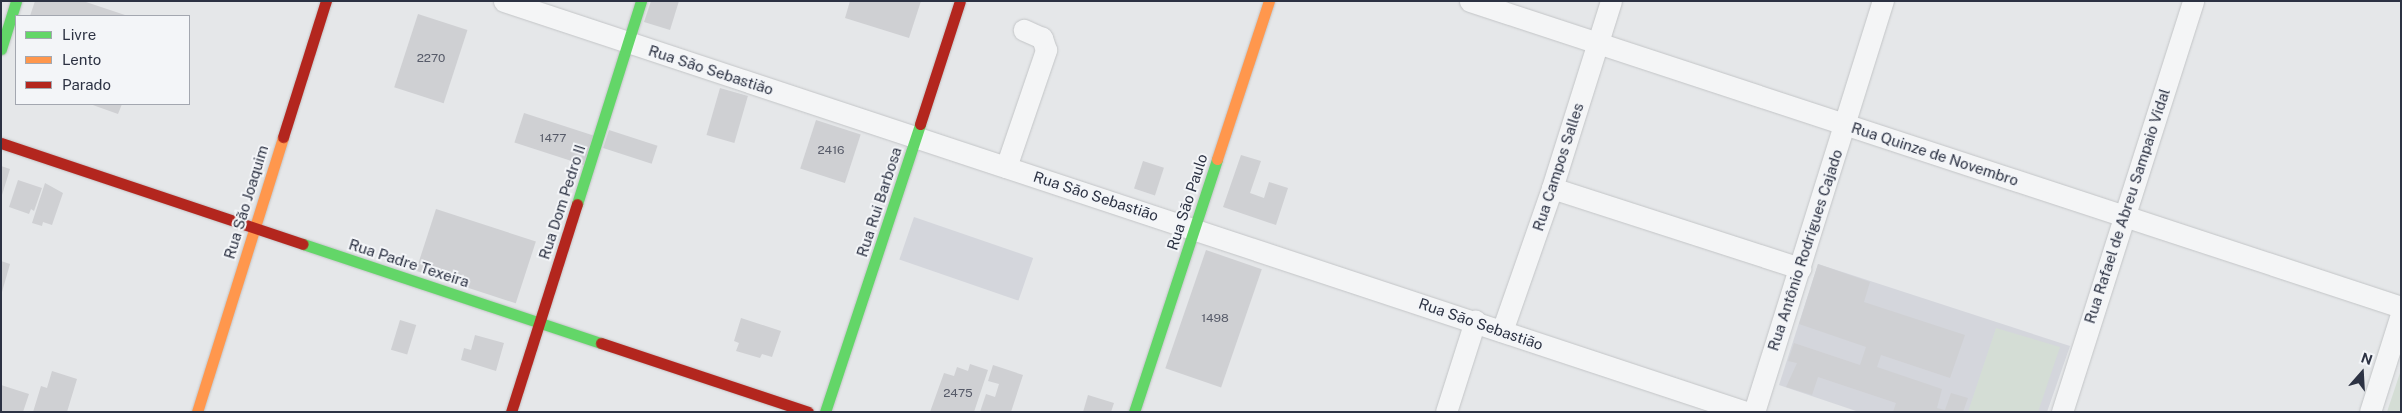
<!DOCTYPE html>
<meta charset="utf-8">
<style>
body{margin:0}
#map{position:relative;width:2402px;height:413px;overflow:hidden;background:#e5e7e9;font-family:"Public Sans",sans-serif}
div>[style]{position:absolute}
.built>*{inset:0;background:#d4d6dc;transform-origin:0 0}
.green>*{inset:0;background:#d4ddd5}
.building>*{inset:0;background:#cfd0d3;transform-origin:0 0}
.roads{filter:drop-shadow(0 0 1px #c3c5c7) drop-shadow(0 0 1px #c3c5c7)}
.street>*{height:21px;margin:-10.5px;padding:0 10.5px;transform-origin:10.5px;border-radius:10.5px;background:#f4f5f6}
.fast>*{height:11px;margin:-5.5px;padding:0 5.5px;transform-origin:5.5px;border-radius:5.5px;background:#63d668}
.slow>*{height:11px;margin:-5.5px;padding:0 5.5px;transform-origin:5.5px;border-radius:5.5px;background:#ff974d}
.jam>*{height:11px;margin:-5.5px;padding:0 5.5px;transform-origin:5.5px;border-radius:5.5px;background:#b3261e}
span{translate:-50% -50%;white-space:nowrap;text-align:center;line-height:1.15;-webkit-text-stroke:4px #f3f5f8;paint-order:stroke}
.number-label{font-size:12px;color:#565a68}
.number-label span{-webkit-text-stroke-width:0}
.street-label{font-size:15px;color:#2c3243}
.frame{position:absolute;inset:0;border:2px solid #2c3243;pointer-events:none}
.legend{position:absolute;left:15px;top:15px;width:175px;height:90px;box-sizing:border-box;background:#f3f5f8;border:1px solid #a3a7b0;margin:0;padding:6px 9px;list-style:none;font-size:15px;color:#2c3243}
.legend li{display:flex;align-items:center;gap:10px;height:25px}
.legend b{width:25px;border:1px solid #a3a7b0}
.north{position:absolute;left:2337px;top:348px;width:50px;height:50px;-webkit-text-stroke:4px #f3f5f8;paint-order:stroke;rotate:19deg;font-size:14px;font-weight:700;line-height:20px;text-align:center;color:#2c3243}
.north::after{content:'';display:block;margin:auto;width:18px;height:22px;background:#2c3243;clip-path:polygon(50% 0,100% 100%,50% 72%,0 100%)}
</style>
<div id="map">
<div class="built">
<i style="left:914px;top:217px;width:126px;height:45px;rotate:19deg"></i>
<i style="clip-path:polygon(1818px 264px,2070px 346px,2047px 412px,1859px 412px,1779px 385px)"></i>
</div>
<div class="green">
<i style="clip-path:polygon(1996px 328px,2060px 347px,2038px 412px,1968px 412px)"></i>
<i style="clip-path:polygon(2401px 370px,2401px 412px,2387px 412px)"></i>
</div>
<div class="building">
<i style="clip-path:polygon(35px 1px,83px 1px,128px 16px,30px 16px)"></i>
<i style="clip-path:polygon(651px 1px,679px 1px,670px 30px,644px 22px)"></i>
<i style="clip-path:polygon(850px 1px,921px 1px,909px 38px,845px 18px)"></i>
<i style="left:418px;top:14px;width:52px;height:77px;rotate:18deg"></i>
<i style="left:720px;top:88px;width:29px;height:49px;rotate:16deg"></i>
<i style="clip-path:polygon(90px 104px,122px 104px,118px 114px)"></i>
<i style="left:524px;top:113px;width:73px;height:31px;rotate:18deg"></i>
<i style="left:816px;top:120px;width:47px;height:51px;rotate:18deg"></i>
<i style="left:609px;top:130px;width:51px;height:19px;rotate:18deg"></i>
<i style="clip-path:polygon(1241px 155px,1261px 161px,1250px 193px,1264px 198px,1269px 182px,1288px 188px,1276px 225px,1223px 207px)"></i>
<i style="left:1143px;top:161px;width:22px;height:29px;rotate:18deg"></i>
<i style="clip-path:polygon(1px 166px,10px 169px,2px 195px,1px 195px)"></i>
<i style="clip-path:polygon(18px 180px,42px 188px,34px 211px,31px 209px,29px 214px,9px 207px)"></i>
<i style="clip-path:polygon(45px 183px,63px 193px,52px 225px,43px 222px,42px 226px,32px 223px)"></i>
<i style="left:436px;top:209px;width:105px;height:65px;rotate:18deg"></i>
<i style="left:1206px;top:250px;width:59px;height:125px;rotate:19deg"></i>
<i style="clip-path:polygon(1px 261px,10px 264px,2px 292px,1px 292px)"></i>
<i style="clip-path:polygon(1818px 264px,1870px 282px,1864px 302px,1965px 335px,1950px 378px,1881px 355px,1877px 367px,1942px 389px,1937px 408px,1945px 410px,1951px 393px,1968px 398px,1963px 412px,1893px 412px,1896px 403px,1818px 377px,1812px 395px,1786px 387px,1797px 363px,1788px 361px,1794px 343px,1860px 365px,1866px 347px,1799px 324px)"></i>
<i style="clip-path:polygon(741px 318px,781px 331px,772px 357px,762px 354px,760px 358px,736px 351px,739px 343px,734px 341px)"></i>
<i style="left:400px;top:320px;width:17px;height:31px;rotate:17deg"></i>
<i style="clip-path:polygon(475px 335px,504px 343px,496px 371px,461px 360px,464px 348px,471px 350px)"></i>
<i style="clip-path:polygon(970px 364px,988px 370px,974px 412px,930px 412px,944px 373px,954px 376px,957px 367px,968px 371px)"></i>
<i style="clip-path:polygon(993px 365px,1023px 375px,1011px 412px,980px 412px,986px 394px,995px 397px,999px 384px,988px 381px)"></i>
<i style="clip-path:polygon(52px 371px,77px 379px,67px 412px,33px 412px,41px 386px,47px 388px)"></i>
<i style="clip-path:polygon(1px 385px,29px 394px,23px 412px,1px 412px)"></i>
<i style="clip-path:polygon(1088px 395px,1114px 403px,1111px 412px,1083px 412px)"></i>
</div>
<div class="roads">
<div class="street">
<i style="left:504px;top:1px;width:1307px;rotate:18.32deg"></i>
<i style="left:1470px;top:1px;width:980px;rotate:18.19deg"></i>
<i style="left:1006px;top:167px;width:124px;rotate:-71.1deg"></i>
<i style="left:1046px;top:50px;width:13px;rotate:-108deg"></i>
<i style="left:1042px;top:38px;width:20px;rotate:-156deg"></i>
<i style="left:1552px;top:188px;width:261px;rotate:17.9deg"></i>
<i style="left:1502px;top:331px;width:151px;rotate:-70.7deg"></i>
<i style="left:1552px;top:188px;width:196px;rotate:-72.5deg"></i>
<i style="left:1446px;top:412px;width:96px;rotate:-72.3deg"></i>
<i style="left:1754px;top:412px;width:431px;rotate:-72.6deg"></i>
<i style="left:2062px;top:412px;width:431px;rotate:-72.3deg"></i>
<i style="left:2370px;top:412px;width:103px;rotate:-72.4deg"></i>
</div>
<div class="fast">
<i style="left:1px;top:49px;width:50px;rotate:-72.6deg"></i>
<i style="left:577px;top:204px;width:213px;rotate:-72.5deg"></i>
<i style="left:303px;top:244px;width:314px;rotate:18.4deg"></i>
<i style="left:825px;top:412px;width:303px;rotate:-71.7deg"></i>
<i style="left:1134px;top:412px;width:266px;rotate:-71.8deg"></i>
</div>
<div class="slow">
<i style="left:1217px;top:159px;width:166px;rotate:-71.8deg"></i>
<i style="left:197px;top:412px;width:288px;rotate:-72.6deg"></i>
</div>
<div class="jam">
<i style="left:920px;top:124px;width:129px;rotate:-72deg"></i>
<i style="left:283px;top:137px;width:143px;rotate:-72.5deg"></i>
<i style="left:1px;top:143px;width:318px;rotate:18.5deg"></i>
<i style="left:601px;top:343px;width:218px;rotate:18.4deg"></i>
<i style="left:511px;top:412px;width:218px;rotate:-72.4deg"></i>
</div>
</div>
<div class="number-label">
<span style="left:431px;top:59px">2270</span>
<span style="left:553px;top:139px">1477</span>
<span style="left:831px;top:151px">2416</span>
<span style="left:1215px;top:319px">1498</span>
<span style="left:958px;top:394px">2475</span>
</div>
<div class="street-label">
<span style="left:711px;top:70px;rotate:18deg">Rua São Sebastião</span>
<span style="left:1935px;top:154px;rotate:18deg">Rua Quinze de Novembro</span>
<span style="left:1558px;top:167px;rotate:-72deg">Rua Campos Salles</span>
<span style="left:1096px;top:196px;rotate:18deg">Rua São Sebastião</span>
<span style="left:246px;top:202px;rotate:-73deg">Rua São Joaquim</span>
<span style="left:562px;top:202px;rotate:-72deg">Rua Dom Pedro II</span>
<span style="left:879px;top:202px;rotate:-72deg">Rua Rui Barbosa</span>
<span style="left:1187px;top:202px;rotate:-72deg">Rua São Paulo</span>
<span style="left:2127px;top:206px;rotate:-72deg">Rua Rafael de Abreu Sampaio Vidal</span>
<span style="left:1805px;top:250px;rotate:-72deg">Rua Antônio Rodrigues Cajado</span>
<span style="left:409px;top:263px;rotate:18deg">Rua Padre Texeira</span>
<span style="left:1481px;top:324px;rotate:19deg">Rua São Sebastião</span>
</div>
<div class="frame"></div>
<ul class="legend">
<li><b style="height:6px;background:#63d668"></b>Livre</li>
<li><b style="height:6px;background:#ff974d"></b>Lento</li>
<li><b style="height:6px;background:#b3261e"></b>Parado</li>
</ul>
<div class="north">N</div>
</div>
